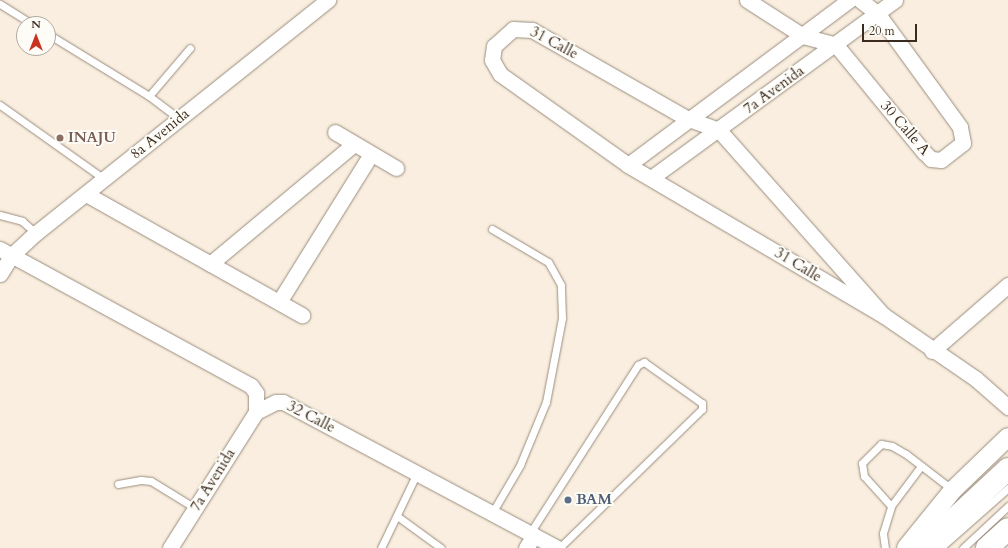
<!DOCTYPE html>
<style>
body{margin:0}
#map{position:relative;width:1008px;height:548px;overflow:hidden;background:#f9eedf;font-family:Cardo,serif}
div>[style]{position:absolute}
.roads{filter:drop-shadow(0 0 1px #9a8c7e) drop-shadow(0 0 1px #9a8c7e)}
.service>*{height:7px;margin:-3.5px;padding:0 3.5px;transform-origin:3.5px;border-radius:3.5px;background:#fff}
.minor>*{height:15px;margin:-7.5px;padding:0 7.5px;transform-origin:7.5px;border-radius:7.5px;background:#fff}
.tertiary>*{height:18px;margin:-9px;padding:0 9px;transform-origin:9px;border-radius:9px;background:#fff}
.trunk>*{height:22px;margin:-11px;padding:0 11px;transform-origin:11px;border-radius:11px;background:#fff}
.dots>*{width:11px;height:11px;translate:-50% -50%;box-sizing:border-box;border:2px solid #fdfcf7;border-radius:50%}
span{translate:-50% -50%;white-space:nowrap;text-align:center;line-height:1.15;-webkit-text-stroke:4px #fdfcf7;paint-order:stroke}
.street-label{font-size:15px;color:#3b2a1e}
.education-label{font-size:15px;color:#785e54;font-weight:700}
.left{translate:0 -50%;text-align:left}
.service-label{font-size:15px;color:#4e5e75;font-weight:700}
.north{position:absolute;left:16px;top:16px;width:40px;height:40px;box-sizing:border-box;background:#fdfcf7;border:1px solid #afa8a0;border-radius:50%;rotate:0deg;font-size:11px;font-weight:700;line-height:16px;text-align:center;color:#3b2a1e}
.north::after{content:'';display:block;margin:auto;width:14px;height:18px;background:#c8321e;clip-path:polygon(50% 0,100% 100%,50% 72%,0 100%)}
.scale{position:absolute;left:862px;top:24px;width:55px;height:18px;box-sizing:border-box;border:2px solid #3b2a1e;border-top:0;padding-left:5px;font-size:12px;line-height:14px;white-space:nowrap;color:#3b2a1e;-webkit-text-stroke:3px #fdfcf7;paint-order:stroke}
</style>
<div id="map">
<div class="roads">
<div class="service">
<i style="left:0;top:4px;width:38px;rotate:32deg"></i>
<i style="left:48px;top:34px;width:119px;rotate:31.5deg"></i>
<i style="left:149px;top:96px;width:38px;rotate:37deg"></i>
<i style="left:149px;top:96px;width:63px;rotate:-49.5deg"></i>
<i style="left:0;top:105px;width:128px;rotate:35.4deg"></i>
<i style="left:0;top:215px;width:23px;rotate:15deg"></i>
<i style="left:22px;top:221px;width:18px;rotate:41deg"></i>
<i style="left:118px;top:484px;width:23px;rotate:-10deg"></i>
<i style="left:141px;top:480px;width:10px;rotate:6deg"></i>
<i style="left:151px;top:481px;width:52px;rotate:31.5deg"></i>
<i style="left:891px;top:506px;width:40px;rotate:-132deg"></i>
<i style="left:864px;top:476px;width:13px;rotate:-99deg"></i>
<i style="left:862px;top:463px;width:27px;rotate:-45deg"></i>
<i style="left:881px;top:444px;width:11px;rotate:10deg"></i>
<i style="left:892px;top:446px;width:16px;rotate:30deg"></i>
<i style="left:906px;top:454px;width:59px;rotate:37.5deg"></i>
<i style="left:492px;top:513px;width:56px;rotate:-59.7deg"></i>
<i style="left:520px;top:465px;width:68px;rotate:-67.6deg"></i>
<i style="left:546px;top:402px;width:86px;rotate:-79.2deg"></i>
<i style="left:562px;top:318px;width:33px;rotate:-92deg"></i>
<i style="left:561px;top:285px;width:26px;rotate:-119deg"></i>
<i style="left:548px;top:262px;width:65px;rotate:-149.5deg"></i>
<i style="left:397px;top:516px;width:54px;rotate:36deg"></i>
<i style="left:530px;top:533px;width:200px;rotate:-57.3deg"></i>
<i style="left:638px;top:365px;width:7px;rotate:-27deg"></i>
<i style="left:644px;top:362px;width:71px;rotate:35.3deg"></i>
<i style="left:702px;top:403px;width:6px;rotate:90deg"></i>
<i style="left:702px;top:409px;width:199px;rotate:135.8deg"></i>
<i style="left:381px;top:548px;width:83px;rotate:-64.4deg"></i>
<i style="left:885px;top:548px;width:15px;rotate:-98deg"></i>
<i style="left:883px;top:533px;width:28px;rotate:-73deg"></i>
<i style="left:891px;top:506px;width:50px;rotate:-53.1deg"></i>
<i style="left:940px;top:548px;width:91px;rotate:-41.4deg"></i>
<i style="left:963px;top:548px;width:62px;rotate:-43deg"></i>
</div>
<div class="minor">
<i style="left:747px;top:0;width:67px;rotate:32.7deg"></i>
<i style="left:803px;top:36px;width:34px;rotate:15deg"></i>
<i style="left:836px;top:45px;width:139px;rotate:50.6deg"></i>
<i style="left:924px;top:152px;width:10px;rotate:45deg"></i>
<i style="left:931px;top:159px;width:10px;rotate:6deg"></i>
<i style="left:941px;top:160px;width:28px;rotate:-38deg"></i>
<i style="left:963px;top:143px;width:16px;rotate:-101deg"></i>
<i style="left:960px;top:127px;width:140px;rotate:-126deg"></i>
<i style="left:878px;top:14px;width:23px;rotate:-142deg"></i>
<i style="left:335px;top:132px;width:71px;rotate:30.5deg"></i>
<i style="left:628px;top:165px;width:276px;rotate:-36.7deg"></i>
<i style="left:651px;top:178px;width:302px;rotate:-36.1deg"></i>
<i style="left:86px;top:194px;width:248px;rotate:29.3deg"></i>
<i style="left:0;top:249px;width:286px;rotate:28.6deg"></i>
<i style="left:251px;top:386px;width:9px;rotate:54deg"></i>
<i style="left:256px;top:393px;width:19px;rotate:90deg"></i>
<i style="left:256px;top:412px;width:161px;rotate:122.3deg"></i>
<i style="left:210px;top:264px;width:187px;rotate:-39.8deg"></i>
<i style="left:0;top:274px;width:22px;rotate:-58deg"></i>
<i style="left:12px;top:255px;width:33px;rotate:-43deg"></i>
<i style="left:36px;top:233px;width:374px;rotate:-38.6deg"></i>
<i style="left:279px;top:302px;width:174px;rotate:-58.1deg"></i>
<i style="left:883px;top:315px;width:247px;rotate:-131.6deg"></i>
<i style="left:719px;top:130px;width:33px;rotate:-160deg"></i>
<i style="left:688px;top:119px;width:180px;rotate:-150.3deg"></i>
<i style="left:532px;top:30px;width:19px;rotate:-177deg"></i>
<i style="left:513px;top:29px;width:25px;rotate:138deg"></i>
<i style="left:494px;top:46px;width:14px;rotate:98deg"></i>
<i style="left:492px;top:60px;width:16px;rotate:60deg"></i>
<i style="left:500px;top:74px;width:157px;rotate:35.4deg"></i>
<i style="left:628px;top:165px;width:296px;rotate:30.5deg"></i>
<i style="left:883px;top:315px;width:113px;rotate:34.5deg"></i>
<i style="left:976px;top:379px;width:43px;rotate:41.2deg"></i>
<i style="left:932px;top:351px;width:101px;rotate:-41deg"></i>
<i style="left:256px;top:412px;width:22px;rotate:-27deg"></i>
<i style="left:276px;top:402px;width:7px"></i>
<i style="left:283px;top:402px;width:311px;rotate:28deg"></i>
<i style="left:526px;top:548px;width:15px;rotate:-58deg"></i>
</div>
<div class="tertiary">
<i style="left:906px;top:548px;width:75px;rotate:-51deg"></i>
<i style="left:953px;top:490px;width:76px;rotate:-43.9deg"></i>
</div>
<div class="trunk">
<i style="left:923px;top:548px;width:116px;rotate:-42.9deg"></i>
<i style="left:987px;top:548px;width:28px;rotate:-42deg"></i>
</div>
</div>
<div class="dots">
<i style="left:60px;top:138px;background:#8d6e63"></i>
<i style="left:568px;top:500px;background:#5c6f8a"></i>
</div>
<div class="street-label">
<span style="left:554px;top:43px;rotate:28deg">31 Calle</span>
<span style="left:774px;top:90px;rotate:-36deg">7a Avenida</span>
<span style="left:905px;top:128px;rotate:49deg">30 Calle A</span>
<span style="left:160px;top:134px;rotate:-39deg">8a Avenida</span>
<span style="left:798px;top:265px;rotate:31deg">31 Calle</span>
<span style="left:311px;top:417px;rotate:27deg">32 Calle</span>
<span style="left:213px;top:480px;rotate:-58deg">7a Avenida</span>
</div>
<div class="education-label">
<span class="left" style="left:68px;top:138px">INAJU</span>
</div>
<div class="service-label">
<span class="left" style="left:576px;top:500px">BAM</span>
</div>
<div class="north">N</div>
<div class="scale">20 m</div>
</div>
